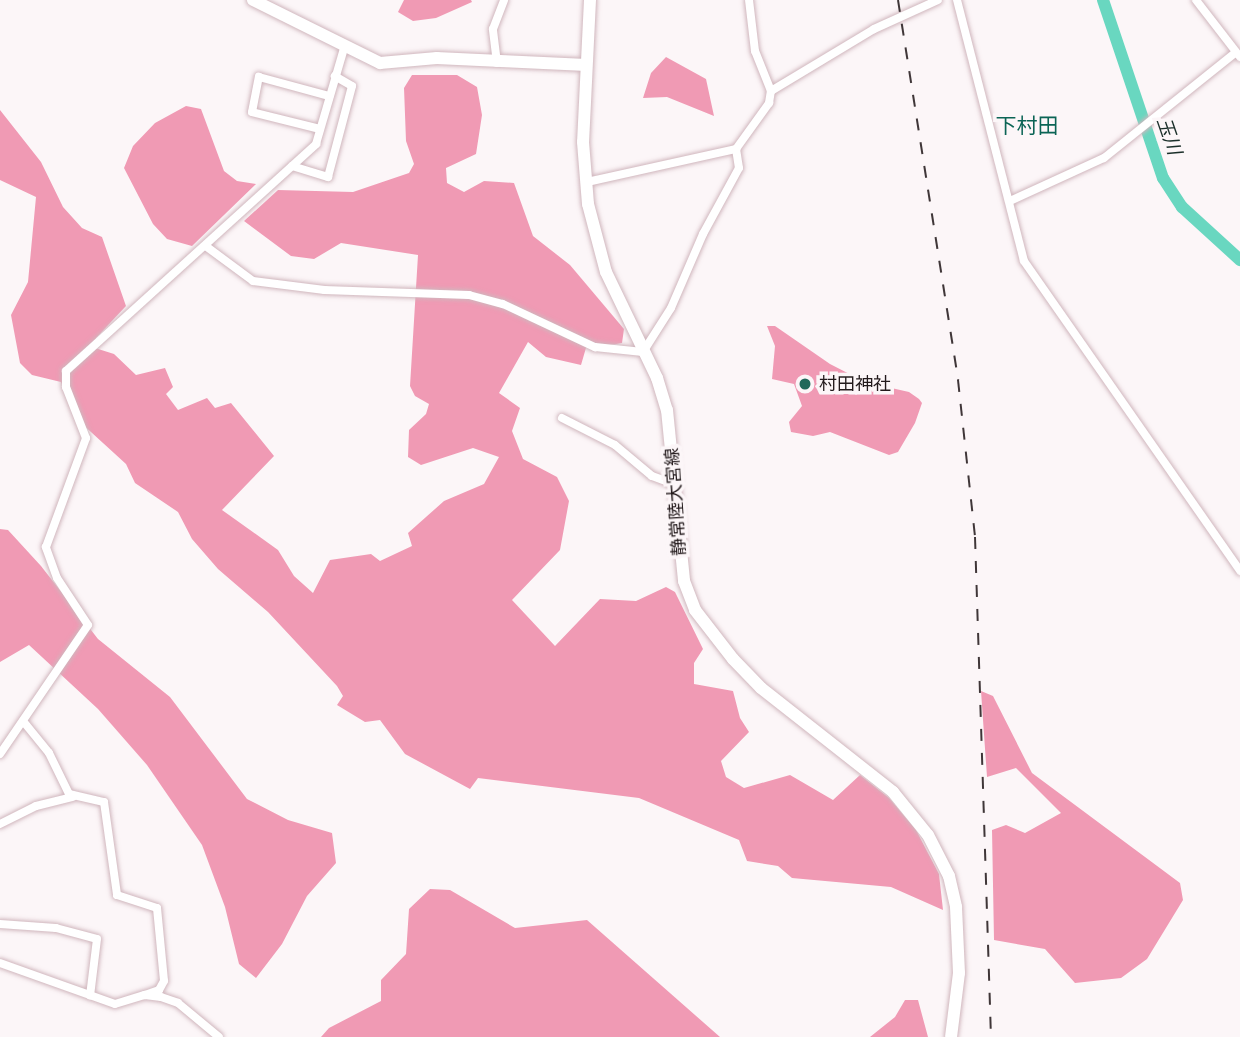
<!DOCTYPE html>
<meta charset="utf-8">
<style>
body{margin:0}
#map{position:relative;width:1240px;height:1037px;overflow:hidden;background:#fcf6f8;font-family:"Archivo Narrow","Noto Sans JP",sans-serif}
div>[style]{position:absolute}
.forest>*{inset:0;background:#f09ab4}
.river>*{height:12px;margin:-6px;padding:0 6px;transform-origin:6px;border-radius:6px;background:#69d7c0}
.roads{filter:drop-shadow(0 0 2px #d0b6bd) drop-shadow(0 0 2px #d0b6bd)}
.street>*{height:8px;margin:-4px;padding:0 4px;transform-origin:4px;border-radius:4px;background:#fff}
.secondary>*{height:12px;margin:-6px;padding:0 6px;transform-origin:6px;border-radius:6px;background:#fff}
.rail>*{height:2px;margin-top:-1px;transform-origin:0;background:repeating-linear-gradient(90deg,#3f3638 0 12px,transparent 0 24px)}
.dots>*{width:19px;height:19px;translate:-50% -50%;box-sizing:border-box;border:4px solid #fcf6f8;border-radius:50%}
span{translate:-50% -50%;white-space:nowrap;text-align:center;line-height:1.15;-webkit-text-stroke:7px #fcf6f8;paint-order:stroke}
.poi-label{font-size:18px;color:#231a1c}
.left{translate:0 -50%;text-align:left}
.street-label{font-size:18px;color:#231a1c}
.water-label{font-size:19px;color:#1b2f2a;font-style:italic}
.quarter-label{font-size:21px;color:#0b6455}
</style>
<div id="map">
<div class="forest">
<i style="clip-path:polygon(404px 0,471px 0,472px 2px,436px 18px,413px 21px,398px 12px)"></i>
<i style="clip-path:polygon(666px 57px,706px 79px,714px 116px,667px 97px,643px 98px,651px 73px)"></i>
<i style="clip-path:polygon(412px 75px,457px 75px,477px 87px,482px 115px,476px 154px,446px 168px,447px 183px,464px 192px,484px 181px,514px 183px,533px 236px,570px 265px,624px 329px,622px 343px,605px 346px,588px 341px,581px 365px,546px 357px,528px 342px,499px 393px,520px 408px,512px 431px,523px 459px,557px 477px,569px 501px,560px 550px,512px 600px,555px 646px,600px 599px,636px 601px,666px 587px,675px 592px,703px 649px,694px 663px,694px 684px,733px 691px,740px 718px,749px 732px,721px 761px,726px 777px,744px 788px,790px 775px,833px 800px,860px 775px,889px 798px,916px 830px,939px 874px,943px 910px,891px 887px,792px 878px,778px 866px,747px 861px,739px 840px,639px 798px,478px 778px,470px 789px,405px 754px,380px 720px,365px 722px,337px 705px,343px 696px,337px 686px,268px 612px,218px 569px,192px 539px,178px 512px,135px 483px,126px 464px,80px 422px,61px 382px,32px 375px,20px 363px,11px 315px,28px 282px,36px 197px,0 180px,0 110px,41px 162px,63px 207px,82px 228px,102px 237px,126px 306px,96px 338px,95px 348px,114px 354px,136px 375px,165px 368px,173px 387px,166px 394px,178px 410px,207px 398px,215px 408px,231px 403px,274px 456px,222px 510px,278px 550px,294px 576px,313px 593px,330px 560px,371px 554px,380px 561px,412px 546px,408px 533px,444px 501px,484px 484px,499px 457px,473px 448px,421px 465px,408px 457px,409px 430px,426px 414px,429px 404px,415px 396px,410px 386px,418px 255px,341px 243px,314px 259px,291px 256px,244px 221px,278px 190px,353px 192px,409px 173px,414px 164px,406px 141px,404px 88px)"></i>
<i style="clip-path:polygon(186px 106px,201px 109px,224px 171px,237px 181px,256px 184px,192px 246px,167px 239px,153px 224px,124px 168px,133px 146px,155px 123px)"></i>
<i style="clip-path:polygon(775px 326px,830px 364px,865px 382px,909px 392px,919px 399px,922px 403px,915px 423px,898px 452px,889px 455px,830px 432px,813px 436px,791px 432px,789px 422px,802px 406px,794px 384px,772px 379px,775px 346px,767px 326px)"></i>
<i style="clip-path:polygon(0 529px,8px 530px,41px 566px,98px 639px,170px 697px,247px 799px,288px 820px,332px 833px,336px 863px,307px 896px,282px 944px,256px 978px,239px 964px,225px 907px,202px 845px,147px 765px,98px 709px,29px 645px,0 662px)"></i>
<i style="clip-path:polygon(981px 691px,993px 696px,1032px 773px,1180px 883px,1183px 900px,1147px 959px,1121px 978px,1075px 983px,1045px 949px,994px 940px,992px 830px,1006px 825px,1025px 833px,1061px 813px,1016px 768px,987px 777px)"></i>
<i style="clip-path:polygon(430px 889px,450px 890px,515px 928px,587px 920px,720px 1037px,321px 1037px,329px 1028px,381px 1001px,381px 980px,406px 954px,409px 909px)"></i>
<i style="clip-path:polygon(905px 1000px,918px 1000px,928px 1037px,870px 1037px,895px 1017px)"></i>
</div>
<div class="river">
<i style="left:1103px;top:0;width:188px;rotate:71.4deg"></i>
<i style="left:1163px;top:178px;width:35px;rotate:57deg"></i>
<i style="left:1182px;top:207px;width:79px;rotate:42.4deg"></i>
</div>
<div class="roads">
<div class="street">
<i style="left:957px;top:0;width:269px;rotate:75.6deg"></i>
<i style="left:1024px;top:261px;width:378px;rotate:55.1deg"></i>
<i style="left:1196px;top:0;width:72px;rotate:52.3deg"></i>
<i style="left:497px;top:63px;width:34px;rotate:-97deg"></i>
<i style="left:493px;top:29px;width:31px;rotate:-69deg"></i>
<i style="left:771px;top:91px;width:120px;rotate:-31deg"></i>
<i style="left:874px;top:29px;width:70px;rotate:-24.4deg"></i>
<i style="left:320px;top:129px;width:70px;rotate:-166deg"></i>
<i style="left:252px;top:112px;width:36px;rotate:-79deg"></i>
<i style="left:259px;top:77px;width:73px;rotate:15.2deg"></i>
<i style="left:292px;top:166px;width:38px;rotate:17deg"></i>
<i style="left:328px;top:177px;width:94px;rotate:-75.2deg"></i>
<i style="left:352px;top:86px;width:20px;rotate:-150deg"></i>
<i style="left:587px;top:182px;width:153px;rotate:-12.5deg"></i>
<i style="left:736px;top:149px;width:57px;rotate:-54.3deg"></i>
<i style="left:769px;top:103px;width:12px;rotate:-81deg"></i>
<i style="left:771px;top:91px;width:43px;rotate:-111.8deg"></i>
<i style="left:755px;top:51px;width:51px;rotate:-96.7deg"></i>
<i style="left:1010px;top:201px;width:103px;rotate:-24.6deg"></i>
<i style="left:1104px;top:158px;width:168px;rotate:-38.7deg"></i>
<i style="left:207px;top:247px;width:57px;rotate:36.5deg"></i>
<i style="left:253px;top:281px;width:72px;rotate:7.2deg"></i>
<i style="left:324px;top:290px;width:145px;rotate:2deg"></i>
<i style="left:469px;top:295px;width:35px;rotate:15deg"></i>
<i style="left:503px;top:304px;width:102px;rotate:25.1deg"></i>
<i style="left:595px;top:347px;width:48px;rotate:5.9deg"></i>
<i style="left:643px;top:352px;width:52px;rotate:-57.5deg"></i>
<i style="left:671px;top:308px;width:81px;rotate:-66.6deg"></i>
<i style="left:703px;top:234px;width:75px;rotate:-61.4deg"></i>
<i style="left:739px;top:168px;width:19px;rotate:-99deg"></i>
<i style="left:562px;top:418px;width:59px;rotate:27deg"></i>
<i style="left:615px;top:445px;width:48px;rotate:40deg"></i>
<i style="left:652px;top:476px;width:23px;rotate:20deg"></i>
<i style="left:23px;top:721px;width:41px;rotate:50.9deg"></i>
<i style="left:49px;top:753px;width:46px;rotate:64deg"></i>
<i style="left:69px;top:794px;width:36px;rotate:13deg"></i>
<i style="left:104px;top:802px;width:94px;rotate:82deg"></i>
<i style="left:117px;top:895px;width:42px;rotate:18deg"></i>
<i style="left:157px;top:908px;width:73px;rotate:84.5deg"></i>
<i style="left:164px;top:981px;width:10px;rotate:119deg"></i>
<i style="left:159px;top:990px;width:15px;rotate:160deg"></i>
<i style="left:0;top:754px;width:156px;rotate:-55.7deg"></i>
<i style="left:88px;top:625px;width:56px;rotate:-123.4deg"></i>
<i style="left:57px;top:578px;width:33px;rotate:-110deg"></i>
<i style="left:46px;top:547px;width:116px;rotate:-69.8deg"></i>
<i style="left:86px;top:438px;width:55px;rotate:-111.4deg"></i>
<i style="left:66px;top:387px;width:16px;rotate:-90deg"></i>
<i style="left:66px;top:371px;width:338px;rotate:-42.2deg"></i>
<i style="left:316px;top:144px;width:100px;rotate:-73.7deg"></i>
<i style="left:0;top:824px;width:40px;rotate:-26.6deg"></i>
<i style="left:36px;top:806px;width:38px;rotate:-14deg"></i>
<i style="left:0;top:924px;width:56px;rotate:4.1deg"></i>
<i style="left:56px;top:928px;width:42px;rotate:15deg"></i>
<i style="left:97px;top:939px;width:57px;rotate:97deg"></i>
<i style="left:0;top:963px;width:122px;rotate:19.6deg"></i>
<i style="left:115px;top:1004px;width:31px;rotate:-17deg"></i>
<i style="left:145px;top:995px;width:16px;rotate:7deg"></i>
<i style="left:161px;top:997px;width:18px;rotate:19deg"></i>
<i style="left:178px;top:1003px;width:53px;rotate:39.7deg"></i>
</div>
<div class="secondary">
<i style="left:253px;top:0;width:142px;rotate:26.4deg"></i>
<i style="left:380px;top:63px;width:57px;rotate:-5deg"></i>
<i style="left:437px;top:58px;width:149px;rotate:2.7deg"></i>
<i style="left:590px;top:0;width:142px;rotate:92.8deg"></i>
<i style="left:583px;top:142px;width:62px;rotate:85.4deg"></i>
<i style="left:588px;top:204px;width:70px;rotate:75.2deg"></i>
<i style="left:606px;top:272px;width:118px;rotate:64.3deg"></i>
<i style="left:657px;top:378px;width:34px;rotate:73deg"></i>
<i style="left:667px;top:410px;width:172px;rotate:84.3deg"></i>
<i style="left:684px;top:581px;width:31px;rotate:69deg"></i>
<i style="left:695px;top:610px;width:62px;rotate:52.2deg"></i>
<i style="left:733px;top:659px;width:40px;rotate:46deg"></i>
<i style="left:761px;top:688px;width:168px;rotate:38.2deg"></i>
<i style="left:893px;top:792px;width:55px;rotate:50.9deg"></i>
<i style="left:928px;top:835px;width:46px;rotate:62.9deg"></i>
<i style="left:949px;top:876px;width:32px;rotate:77deg"></i>
<i style="left:956px;top:907px;width:66px;rotate:87.4deg"></i>
<i style="left:959px;top:973px;width:64px;rotate:97.1deg"></i>
</div>
</div>
<div class="rail">
<i style="left:898px;top:0;width:385px;rotate:81deg"></i>
<i style="left:958px;top:380px;width:158px;rotate:83.8deg"></i>
<i style="left:975px;top:537px;width:500px;rotate:88.17deg"></i>
</div>
<div class="dots">
<i style="left:805px;top:384px;background:#22685a"></i>
</div>
<div class="poi-label">
<span class="left" style="left:819px;top:384px">村田神社</span>
</div>
<div class="street-label">
<span style="left:676px;top:502px;rotate:-94deg">静常陸大宮線</span>
</div>
<div class="water-label">
<span style="left:1169px;top:136px;rotate:71deg">玉川</span>
</div>
<div class="quarter-label">
<span style="left:1027px;top:126px">下村田</span>
</div>
</div>
